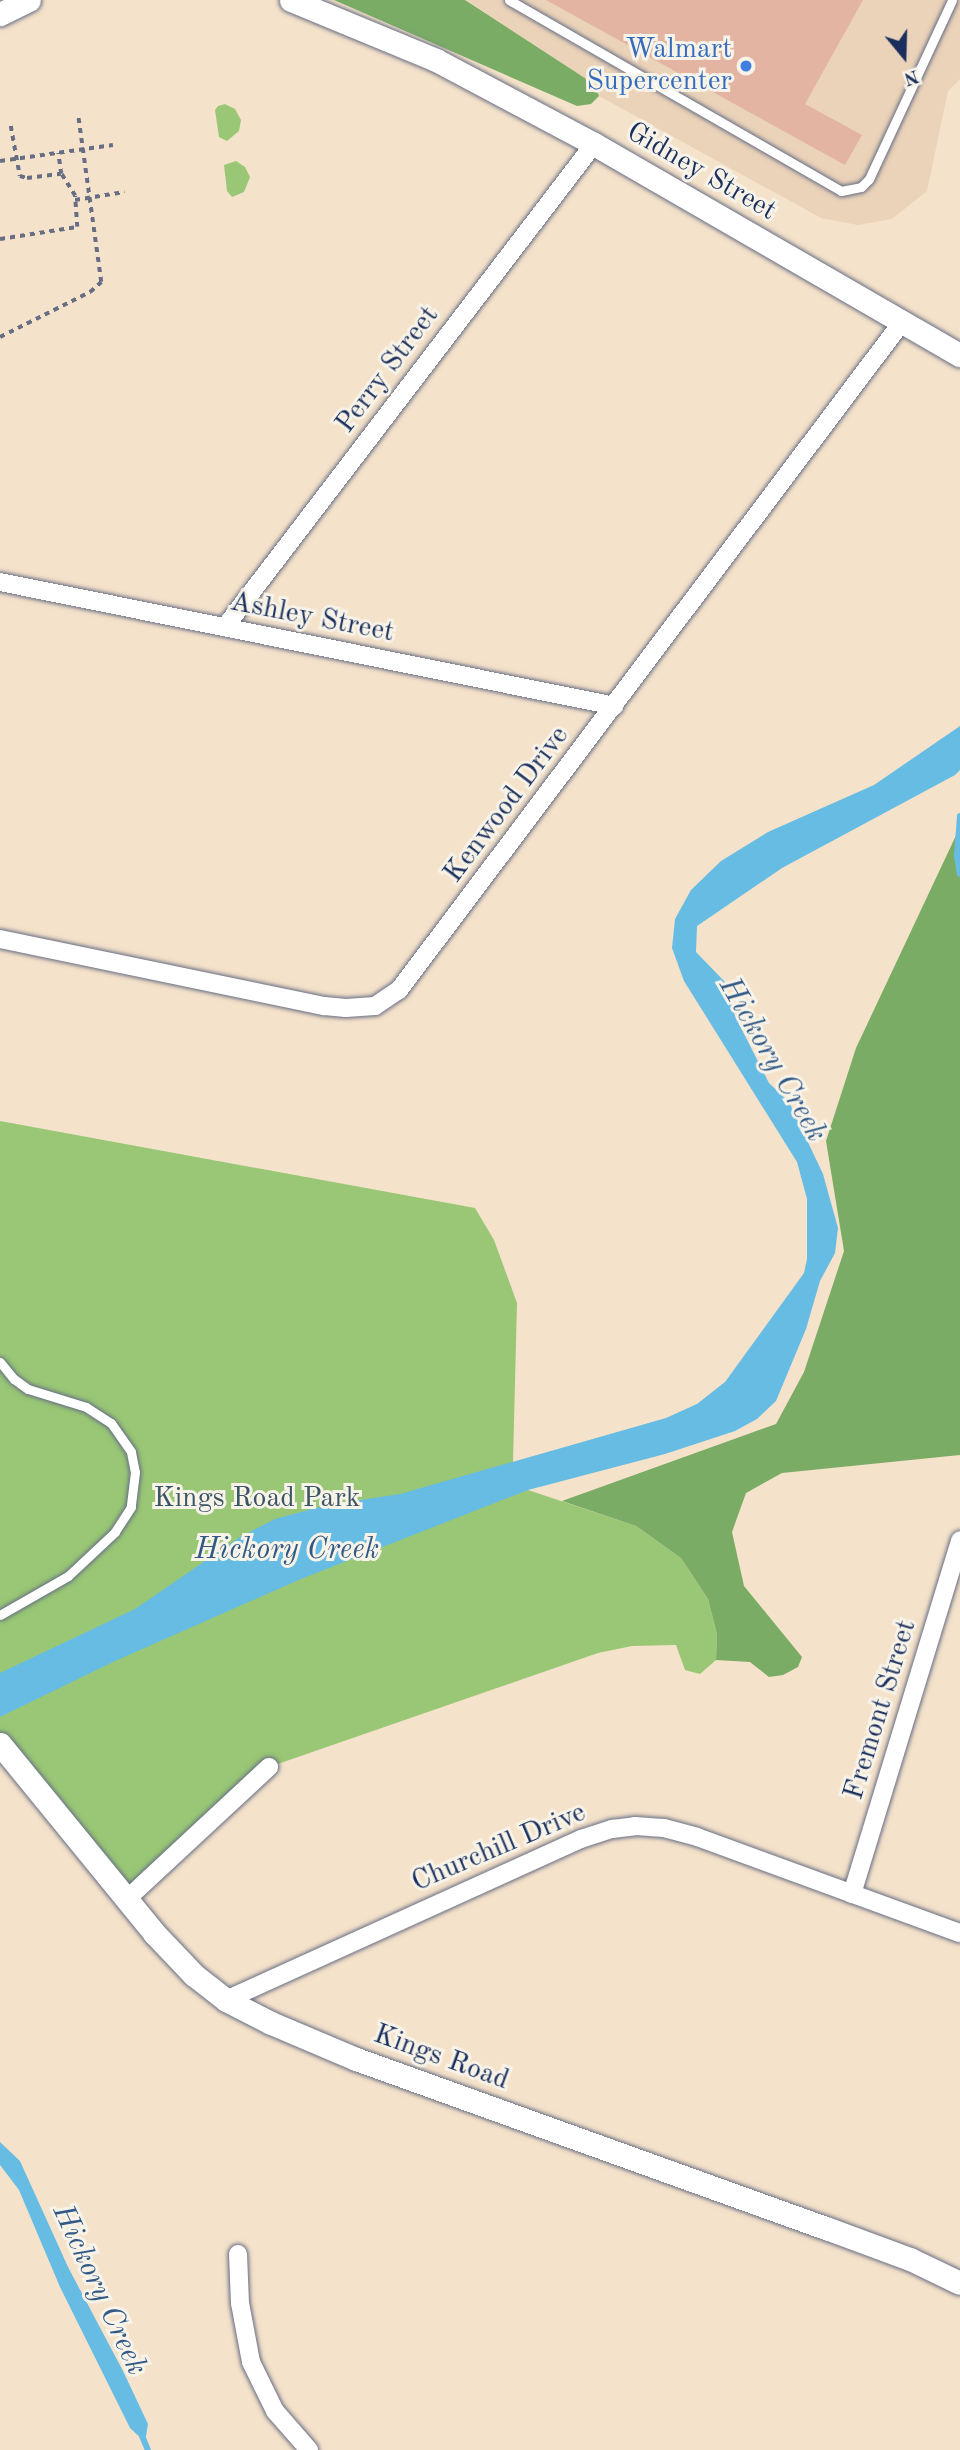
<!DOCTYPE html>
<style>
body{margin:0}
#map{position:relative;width:960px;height:2450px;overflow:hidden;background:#f5e2ca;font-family:"Old Standard TT",serif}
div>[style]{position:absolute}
.built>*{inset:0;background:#ebd3b9}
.green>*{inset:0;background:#99c775}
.forest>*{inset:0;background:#7aac66}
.water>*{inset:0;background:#67bce4}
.stream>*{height:6px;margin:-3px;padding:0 3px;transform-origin:3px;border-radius:3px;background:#67bce4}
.building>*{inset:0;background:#e2b4a1}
.path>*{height:3.5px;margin-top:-1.75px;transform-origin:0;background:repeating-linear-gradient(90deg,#676e84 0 5px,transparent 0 10px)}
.roads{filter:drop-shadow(0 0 2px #676e84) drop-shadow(0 0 2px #676e84)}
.lane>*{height:9px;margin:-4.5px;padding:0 4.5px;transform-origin:4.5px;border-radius:4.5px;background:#fff}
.street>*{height:18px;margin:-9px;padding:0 9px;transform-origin:9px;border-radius:9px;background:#fff}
.secondary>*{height:23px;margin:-11.5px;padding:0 11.5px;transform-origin:11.5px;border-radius:11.5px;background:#fff}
.dots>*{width:19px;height:19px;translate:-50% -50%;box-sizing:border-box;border:4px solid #f7f3e8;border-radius:50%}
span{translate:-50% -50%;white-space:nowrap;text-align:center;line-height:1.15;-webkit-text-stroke:6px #f7f3e8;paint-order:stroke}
.shop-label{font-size:28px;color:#366cbe}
.right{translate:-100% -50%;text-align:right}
.street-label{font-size:28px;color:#1b2f5e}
.park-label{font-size:28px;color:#3a5564}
.water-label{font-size:30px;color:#325986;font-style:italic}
.north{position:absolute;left:869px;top:21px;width:70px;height:70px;-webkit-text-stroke:5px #f7f3e8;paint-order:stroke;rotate:161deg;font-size:19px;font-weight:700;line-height:28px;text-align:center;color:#1b2f5e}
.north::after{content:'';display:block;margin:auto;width:24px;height:32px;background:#1b2f5e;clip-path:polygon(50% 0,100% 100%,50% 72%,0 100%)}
</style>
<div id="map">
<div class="built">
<i style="clip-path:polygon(466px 0,960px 0,960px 79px,948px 91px,927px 191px,892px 219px,858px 225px,821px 218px,599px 96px,594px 84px)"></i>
</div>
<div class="green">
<i style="clip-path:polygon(225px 104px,235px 109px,241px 120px,239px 131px,227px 141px,219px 137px,215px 110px,218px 106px)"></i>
<i style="clip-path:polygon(236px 161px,245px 167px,250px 177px,244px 192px,232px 197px,227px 191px,224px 165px)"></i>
<i style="clip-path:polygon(0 1121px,475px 1208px,494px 1240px,517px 1303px,513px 1462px,528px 1490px,636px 1526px,681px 1558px,708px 1599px,717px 1634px,716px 1660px,700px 1674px,685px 1670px,676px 1645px,632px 1646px,598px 1653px,269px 1767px,127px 1899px,0 1744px)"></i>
</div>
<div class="forest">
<i style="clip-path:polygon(334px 0,465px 0,594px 84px,599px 96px,591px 104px,577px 106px)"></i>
<i style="clip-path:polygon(960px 827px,960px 1455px,782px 1473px,746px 1493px,732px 1532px,744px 1586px,802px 1657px,798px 1667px,783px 1675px,769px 1677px,750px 1662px,716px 1660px,717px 1634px,708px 1599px,681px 1558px,636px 1526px,562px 1501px,776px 1424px,804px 1372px,844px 1251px,826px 1141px,856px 1048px)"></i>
</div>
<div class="water">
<i style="clip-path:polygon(960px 726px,960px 770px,955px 775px,782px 868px,697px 926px,696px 952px,725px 982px,735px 1016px,769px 1083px,789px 1102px,823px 1174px,838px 1228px,835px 1253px,820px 1281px,806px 1329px,776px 1401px,757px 1419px,735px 1431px,665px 1454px,528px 1490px,301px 1579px,115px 1661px,0 1717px,0 1673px,135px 1609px,240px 1537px,275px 1519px,327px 1505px,400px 1494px,666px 1418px,697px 1404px,725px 1382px,804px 1273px,807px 1259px,807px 1199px,797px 1162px,684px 981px,672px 948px,675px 919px,691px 890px,721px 861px,768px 832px,874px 785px)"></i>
<i style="clip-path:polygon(0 2142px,20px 2161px,68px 2267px,123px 2371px,148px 2424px,145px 2442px,130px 2428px,60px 2287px,19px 2190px,0 2165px)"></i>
</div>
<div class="stream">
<i style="left:960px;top:816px;width:40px;rotate:94.3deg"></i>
<i style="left:957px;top:856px;width:18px;rotate:81deg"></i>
<i style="left:142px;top:2436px;width:15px;rotate:67deg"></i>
</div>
<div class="building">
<i style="clip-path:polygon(546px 0,863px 0,805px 104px,862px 135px,845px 165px)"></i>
</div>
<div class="path">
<i style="left:11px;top:126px;width:51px;rotate:79.8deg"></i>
<i style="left:20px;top:176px;width:7px;rotate:16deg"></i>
<i style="left:27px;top:178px;width:34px;rotate:-7deg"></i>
<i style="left:0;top:161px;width:114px;rotate:-8.1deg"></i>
<i style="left:75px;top:200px;width:50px;rotate:-9.3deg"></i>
<i style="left:0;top:239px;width:78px;rotate:-8.9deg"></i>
<i style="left:77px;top:227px;width:31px;rotate:-94deg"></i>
<i style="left:75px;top:196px;width:26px;rotate:-122deg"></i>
<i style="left:61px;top:174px;width:21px;rotate:-98deg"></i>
<i style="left:0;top:337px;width:101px;rotate:-26.6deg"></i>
<i style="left:90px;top:292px;width:15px;rotate:-42deg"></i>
<i style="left:101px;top:282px;width:167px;rotate:-97.9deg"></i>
</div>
<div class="roads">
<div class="lane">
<i style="left:509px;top:0;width:383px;rotate:29.9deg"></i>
<i style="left:841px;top:191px;width:20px;rotate:-11deg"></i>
<i style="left:861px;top:187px;width:11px;rotate:-45deg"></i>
<i style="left:869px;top:179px;width:197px;rotate:-65.1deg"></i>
<i style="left:0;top:1362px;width:22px;rotate:51deg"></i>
<i style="left:14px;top:1379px;width:17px;rotate:36deg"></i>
<i style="left:28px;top:1389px;width:61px;rotate:17.2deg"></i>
<i style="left:86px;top:1407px;width:30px;rotate:33deg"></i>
<i style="left:111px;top:1423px;width:35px;rotate:55deg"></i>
<i style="left:131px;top:1452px;width:20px;rotate:79deg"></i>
<i style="left:135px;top:1472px;width:35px;rotate:97deg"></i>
<i style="left:131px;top:1507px;width:30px;rotate:123deg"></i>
<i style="left:115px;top:1532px;width:64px;rotate:136.9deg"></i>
<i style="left:68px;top:1576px;width:78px;rotate:150.2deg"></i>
</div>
<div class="street">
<i style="left:0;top:582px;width:627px;rotate:11.4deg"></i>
<i style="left:225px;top:627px;width:608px;rotate:-52.62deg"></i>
<i style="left:0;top:939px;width:331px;rotate:11.7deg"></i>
<i style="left:324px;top:1006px;width:22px;rotate:5deg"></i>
<i style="left:346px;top:1008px;width:29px;rotate:-4deg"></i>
<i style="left:375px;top:1006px;width:29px;rotate:-34deg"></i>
<i style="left:399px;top:990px;width:836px;rotate:-53.02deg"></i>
<i style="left:852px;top:1894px;width:370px;rotate:-73deg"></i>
<i style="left:127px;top:1899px;width:194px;rotate:-42.9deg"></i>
<i style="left:226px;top:2000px;width:390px;rotate:-24.4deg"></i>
<i style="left:581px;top:1839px;width:33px;rotate:-18deg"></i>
<i style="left:612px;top:1829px;width:23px;rotate:-7deg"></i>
<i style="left:635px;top:1826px;width:29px;rotate:4deg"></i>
<i style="left:664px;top:1828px;width:34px;rotate:15deg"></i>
<i style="left:697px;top:1837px;width:280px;rotate:20.1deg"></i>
<i style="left:238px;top:2254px;width:49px;rotate:87.7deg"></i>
<i style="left:240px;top:2303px;width:60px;rotate:79.4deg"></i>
<i style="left:251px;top:2362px;width:55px;rotate:63.9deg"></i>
<i style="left:275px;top:2411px;width:52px;rotate:48.9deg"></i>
</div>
<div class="secondary">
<i style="left:291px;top:0;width:157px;rotate:22.5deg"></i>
<i style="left:436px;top:60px;width:179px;rotate:28deg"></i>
<i style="left:594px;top:144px;width:422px;rotate:30deg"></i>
<i style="left:0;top:14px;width:32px;rotate:-26deg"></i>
<i style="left:0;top:1744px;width:244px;rotate:50.8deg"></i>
<i style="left:154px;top:1933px;width:58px;rotate:46.4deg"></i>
<i style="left:194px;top:1975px;width:41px;rotate:38deg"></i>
<i style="left:226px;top:2000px;width:51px;rotate:27.1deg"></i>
<i style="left:271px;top:2023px;width:92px;rotate:23deg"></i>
<i style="left:356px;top:2059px;width:499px;rotate:19.8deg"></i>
<i style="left:826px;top:2228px;width:90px;rotate:20.3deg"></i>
<i style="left:910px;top:2259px;width:55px;rotate:25.6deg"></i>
</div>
</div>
<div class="dots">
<i style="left:746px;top:66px;background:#3f7fe0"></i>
</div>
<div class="shop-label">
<span class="right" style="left:732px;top:66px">Walmart<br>Supercenter</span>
</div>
<div class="street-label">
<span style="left:701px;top:172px;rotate:30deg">Gidney Street</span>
<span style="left:388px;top:370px;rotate:-53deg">Perry Street</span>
<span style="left:312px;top:618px;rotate:11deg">Ashley Street</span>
<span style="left:507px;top:805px;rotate:-53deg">Kenwood Drive</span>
<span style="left:881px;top:1710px;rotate:-73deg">Fremont Street</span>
<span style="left:499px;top:1848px;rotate:-23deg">Churchill Drive</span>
<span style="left:441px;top:2058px;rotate:20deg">Kings Road</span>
</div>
<div class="park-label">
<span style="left:257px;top:1499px">Kings Road Park</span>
</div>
<div class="water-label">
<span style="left:772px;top:1060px;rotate:60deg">Hickory Creek</span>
<span style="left:287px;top:1550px">Hickory Creek</span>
<span style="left:99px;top:2290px;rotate:65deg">Hickory Creek</span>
</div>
<div class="north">N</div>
</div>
